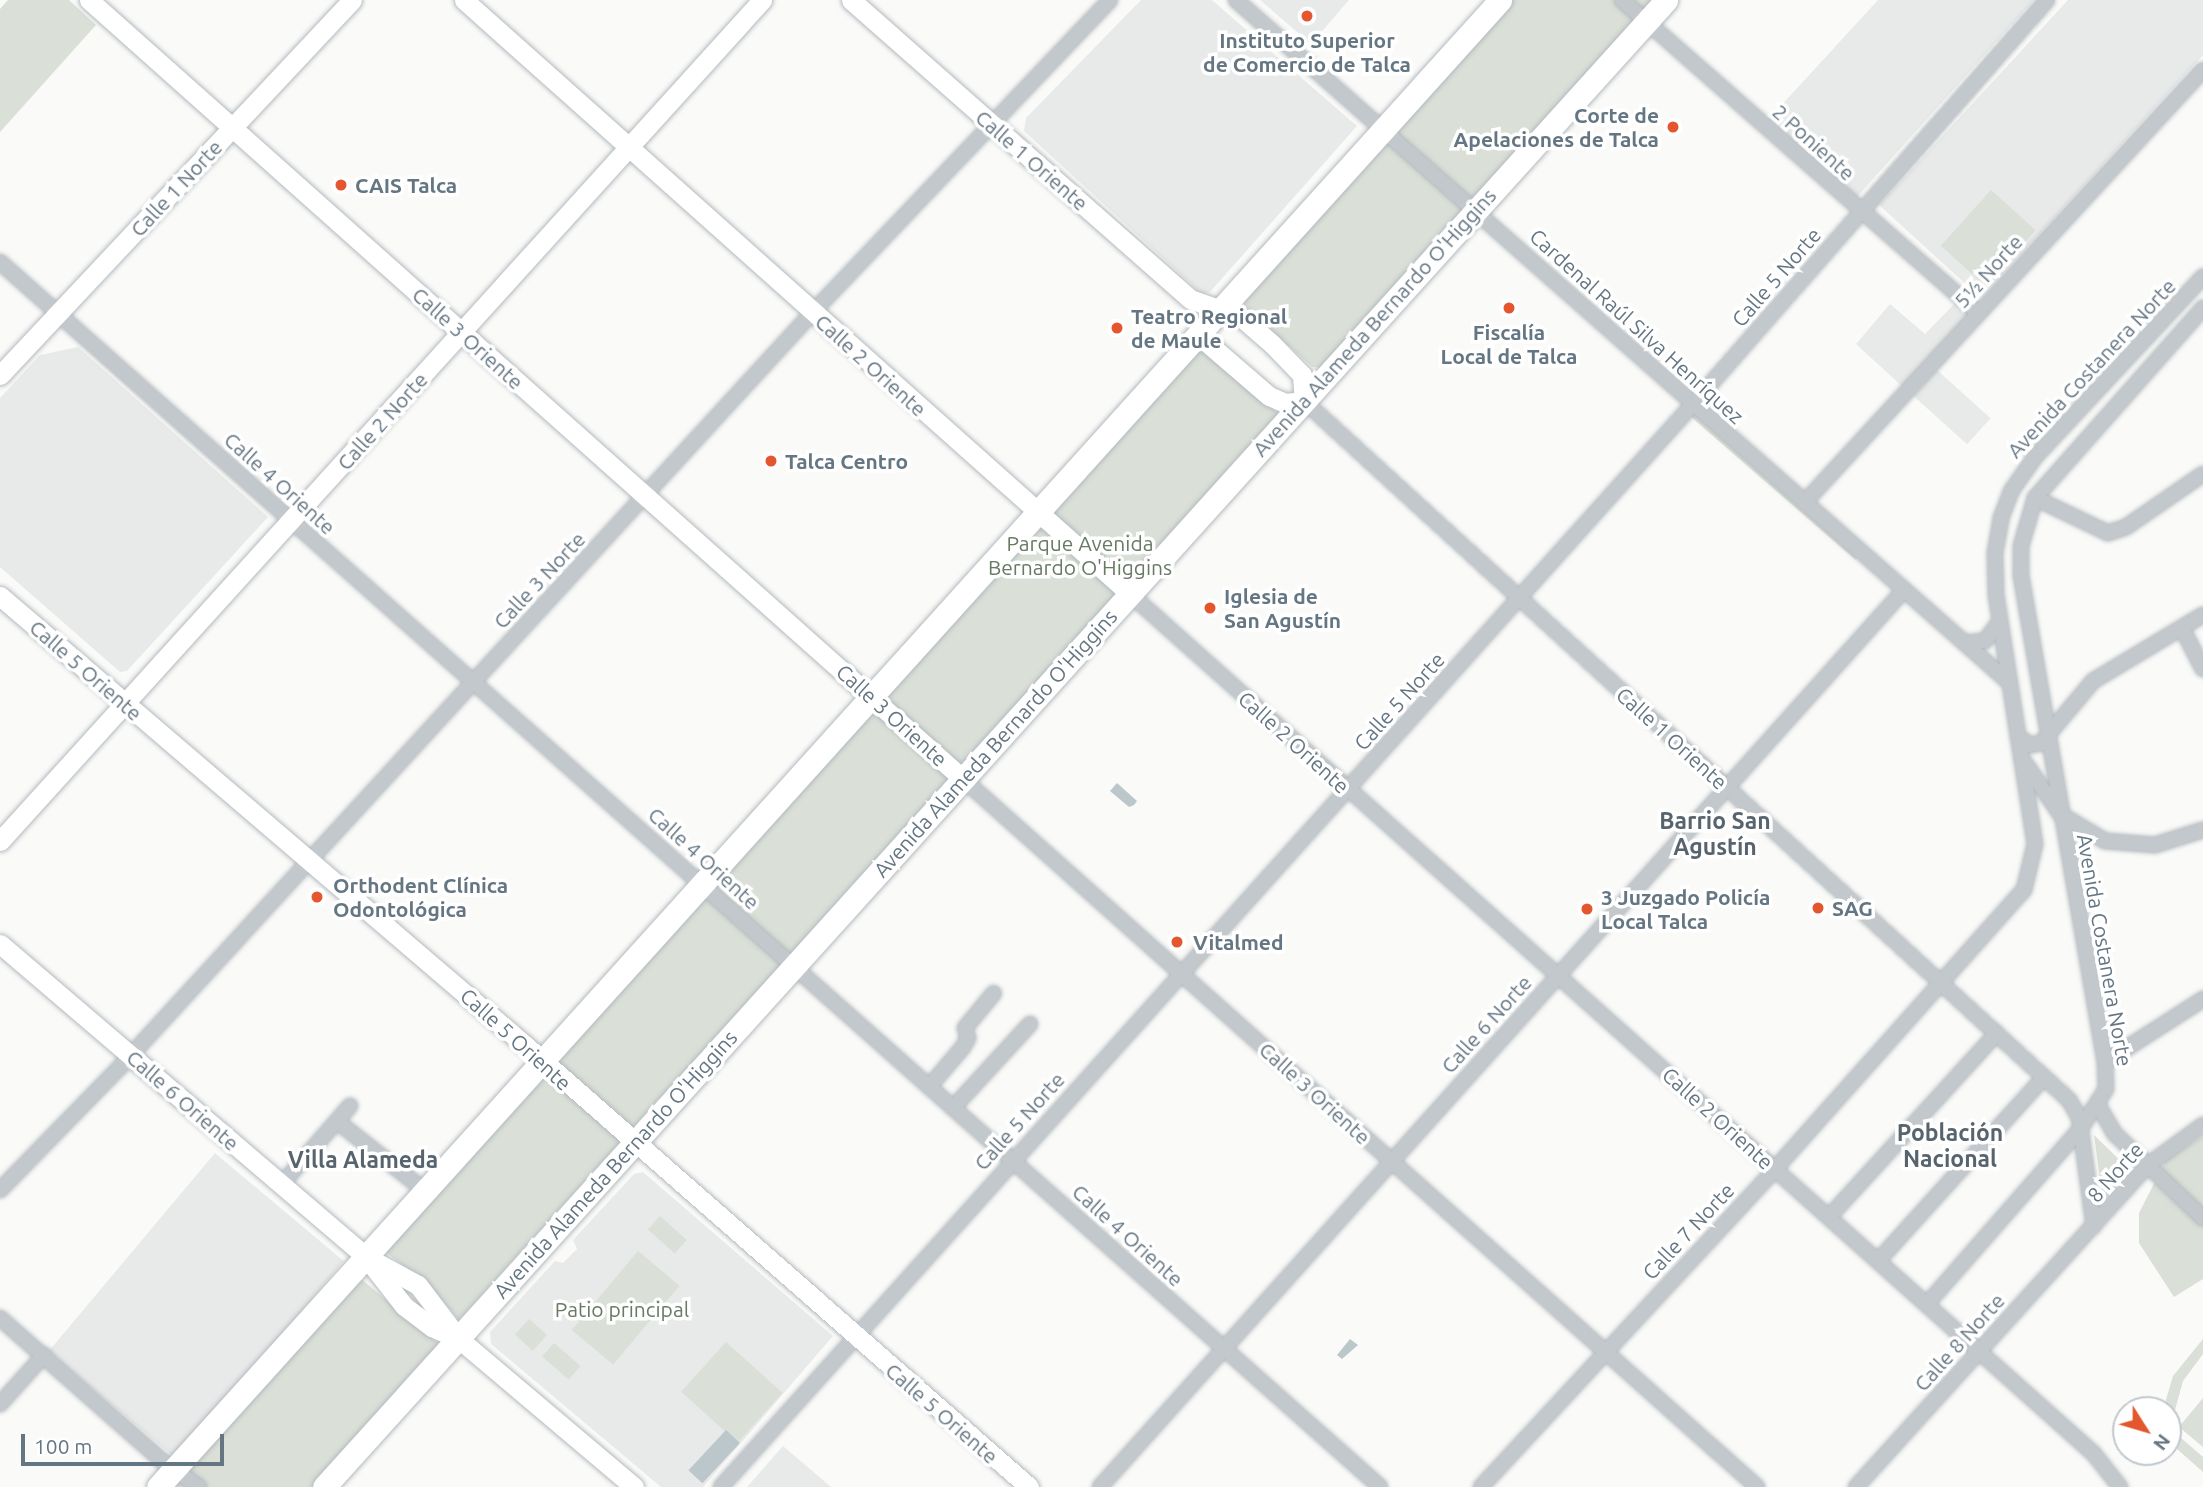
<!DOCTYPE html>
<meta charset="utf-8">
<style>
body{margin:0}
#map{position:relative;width:2203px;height:1487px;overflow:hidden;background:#fafaf8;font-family:Ubuntu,sans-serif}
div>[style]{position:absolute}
.built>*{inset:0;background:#e8e9e9;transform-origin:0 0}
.green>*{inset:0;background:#dadfd7;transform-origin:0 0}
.water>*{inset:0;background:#bbc7cb;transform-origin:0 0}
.roads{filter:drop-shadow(0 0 2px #b3babf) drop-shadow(0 0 2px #b3babf)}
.street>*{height:14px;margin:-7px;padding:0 7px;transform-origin:7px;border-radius:7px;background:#c3c8cc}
.secondary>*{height:19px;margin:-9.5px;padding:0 9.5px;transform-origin:9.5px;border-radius:9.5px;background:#fff}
.primary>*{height:23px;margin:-11.5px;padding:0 11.5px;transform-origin:11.5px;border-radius:11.5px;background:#fff}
.dots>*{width:19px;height:19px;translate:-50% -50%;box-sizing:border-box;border:4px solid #fff;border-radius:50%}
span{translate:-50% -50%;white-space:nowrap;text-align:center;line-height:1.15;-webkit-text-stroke:7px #fff;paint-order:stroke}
.poi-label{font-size:21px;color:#657683;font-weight:700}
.right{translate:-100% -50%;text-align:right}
.left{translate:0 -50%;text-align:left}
.street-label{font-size:21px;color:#657683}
.park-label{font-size:21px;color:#687a64}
.neighbourhood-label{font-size:23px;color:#57646e;font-weight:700}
.north{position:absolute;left:2112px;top:1396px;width:70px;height:70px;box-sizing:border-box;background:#fff;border:2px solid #c1c8cd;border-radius:50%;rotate:127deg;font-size:19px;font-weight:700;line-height:28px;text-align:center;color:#657683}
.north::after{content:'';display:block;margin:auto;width:24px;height:32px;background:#e4572e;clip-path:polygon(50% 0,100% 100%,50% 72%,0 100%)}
.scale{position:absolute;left:21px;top:1434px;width:203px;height:32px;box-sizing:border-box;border:4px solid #657683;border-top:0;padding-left:9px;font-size:21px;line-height:24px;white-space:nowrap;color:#657683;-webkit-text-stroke:5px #fff;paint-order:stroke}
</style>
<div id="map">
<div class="built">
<i style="clip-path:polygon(1141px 0,1212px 0,1357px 126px,1210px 292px,1202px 294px,1024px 131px,1026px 118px)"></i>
<i style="clip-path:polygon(1260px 0,1349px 0,1311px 44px)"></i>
<i style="clip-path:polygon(1878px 0,2034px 0,1855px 199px,1768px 120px)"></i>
<i style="clip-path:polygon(2068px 0,2203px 0,2203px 55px,1981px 298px,1879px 205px)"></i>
<i style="clip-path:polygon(1956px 302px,1971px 315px,1905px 389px,1856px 344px,1890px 304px,1925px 334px)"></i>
<i style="clip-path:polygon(78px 347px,268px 517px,127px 671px,120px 672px,0 567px,0 398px,40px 355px)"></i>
<i style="left:1937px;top:370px;width:72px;height:35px;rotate:42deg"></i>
<i style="left:215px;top:1153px;width:168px;height:259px;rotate:40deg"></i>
<i style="clip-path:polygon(643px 1172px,833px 1336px,703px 1487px,661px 1487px,491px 1344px,490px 1332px,555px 1261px,563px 1263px,577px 1249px,573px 1240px,634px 1174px)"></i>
<i style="clip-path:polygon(783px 1446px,831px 1487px,747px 1487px)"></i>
</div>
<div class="green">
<i style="clip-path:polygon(8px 0,69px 0,96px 25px,0 132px,0 9px)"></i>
<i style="clip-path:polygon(1508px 0,1654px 0,1322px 368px,1312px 367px,1244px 305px,1244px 291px)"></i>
<i style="left:1991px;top:190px;width:60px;height:75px;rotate:42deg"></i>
<i style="clip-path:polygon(1203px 348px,1279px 414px,459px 1320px,430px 1286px,384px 1251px,1191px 350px)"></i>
<i style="left:1693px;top:408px;width:222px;height:8px;rotate:41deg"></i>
<i style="clip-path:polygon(2094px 1135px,2132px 1172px,2103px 1201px)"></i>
<i style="clip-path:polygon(2203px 1136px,2203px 1279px,2174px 1297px,2139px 1243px,2139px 1213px,2166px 1160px)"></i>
<i style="left:660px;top:1216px;width:36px;height:18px;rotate:42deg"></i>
<i style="left:638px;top:1251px;width:54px;height:103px;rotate:40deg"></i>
<i style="clip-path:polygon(360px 1278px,440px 1345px,315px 1487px,168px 1487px)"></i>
<i style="left:529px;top:1319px;width:24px;height:21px;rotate:42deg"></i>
<i style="clip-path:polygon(2203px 1339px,2203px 1354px,2183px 1381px,2172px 1421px,2173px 1431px,2203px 1457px,2203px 1472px,2168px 1441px,2168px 1410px,2163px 1410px,2173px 1376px)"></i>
<i style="left:726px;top:1342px;width:76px;height:67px;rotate:42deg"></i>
<i style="left:554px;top:1343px;width:35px;height:18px;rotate:41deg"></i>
<i style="clip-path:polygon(2203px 1398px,2203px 1447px,2179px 1427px)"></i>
</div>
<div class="water">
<i style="clip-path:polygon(1117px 783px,1137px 801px,1134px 805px,1129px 807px,1110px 791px)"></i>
<i style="clip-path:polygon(1350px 1339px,1358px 1345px,1342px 1359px,1337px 1355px)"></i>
<i style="left:726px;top:1430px;width:19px;height:55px;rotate:43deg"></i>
</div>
<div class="roads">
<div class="street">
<i style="left:1236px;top:0;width:1032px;rotate:41.43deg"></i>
<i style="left:1622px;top:0;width:474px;rotate:41.3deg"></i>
<i style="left:0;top:262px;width:1845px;rotate:41.59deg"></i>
<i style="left:1304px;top:401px;width:1036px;rotate:42.42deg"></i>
<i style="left:2069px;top:1100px;width:20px;rotate:60deg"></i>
<i style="left:2079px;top:1117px;width:110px;rotate:82.2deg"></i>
<i style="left:2035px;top:498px;width:81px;rotate:25.6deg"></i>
<i style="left:2108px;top:533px;width:19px;rotate:-18deg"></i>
<i style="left:2126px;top:527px;width:93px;rotate:-34.5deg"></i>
<i style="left:1805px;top:502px;width:587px;rotate:-47.35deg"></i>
<i style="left:1129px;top:593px;width:1293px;rotate:41.74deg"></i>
<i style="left:2094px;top:1454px;width:42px;rotate:51.8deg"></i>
<i style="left:2182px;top:628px;width:46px;rotate:62.9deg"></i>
<i style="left:1965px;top:643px;width:20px;rotate:-6deg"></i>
<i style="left:1985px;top:641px;width:25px;rotate:-53deg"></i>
<i style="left:2018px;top:737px;width:15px;rotate:32deg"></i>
<i style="left:2031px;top:745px;width:10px;rotate:-11deg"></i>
<i style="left:2041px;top:743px;width:81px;rotate:-50deg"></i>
<i style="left:2093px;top:681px;width:128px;rotate:-31deg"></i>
<i style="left:2025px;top:763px;width:62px;rotate:55.5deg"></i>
<i style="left:2060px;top:814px;width:52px;rotate:31deg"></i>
<i style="left:2105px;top:841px;width:50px;rotate:4.6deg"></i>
<i style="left:2155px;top:845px;width:50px;rotate:-17.4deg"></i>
<i style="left:963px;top:779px;width:1064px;rotate:41.72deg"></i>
<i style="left:2105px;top:1062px;width:117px;rotate:-32.7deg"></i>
<i style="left:929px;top:1087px;width:52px;rotate:-49.6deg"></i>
<i style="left:963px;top:1047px;width:10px;rotate:-61deg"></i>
<i style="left:968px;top:1038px;width:10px;rotate:-107deg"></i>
<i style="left:965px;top:1028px;width:45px;rotate:-50.4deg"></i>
<i style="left:2098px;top:1105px;width:34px;rotate:60deg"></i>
<i style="left:2115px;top:1134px;width:122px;rotate:43.7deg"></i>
<i style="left:953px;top:1108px;width:114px;rotate:-47.5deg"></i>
<i style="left:338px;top:1122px;width:110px;rotate:38.3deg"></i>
<i style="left:281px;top:1185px;width:105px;rotate:-48.9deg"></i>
<i style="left:0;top:1190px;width:173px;rotate:-45.7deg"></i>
<i style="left:121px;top:1066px;width:1022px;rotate:-47.46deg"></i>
<i style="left:812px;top:313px;width:432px;rotate:-46.4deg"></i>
<i style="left:1829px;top:1217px;width:249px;rotate:-47.6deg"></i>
<i style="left:1878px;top:1261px;width:248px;rotate:-47.9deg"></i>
<i style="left:1927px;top:1304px;width:234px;rotate:-48.8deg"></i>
<i style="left:2081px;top:1128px;width:46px;rotate:-57.3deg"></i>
<i style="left:2106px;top:1089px;width:27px;rotate:-92deg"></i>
<i style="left:2105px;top:1062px;width:495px;rotate:-99.8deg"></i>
<i style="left:2021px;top:574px;width:28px;rotate:-90deg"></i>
<i style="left:2021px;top:546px;width:50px;rotate:-73.7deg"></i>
<i style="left:2035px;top:498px;width:254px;rotate:-48.5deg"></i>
<i style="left:0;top:1318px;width:216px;rotate:41.4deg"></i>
<i style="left:162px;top:1461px;width:45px;rotate:35.1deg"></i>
<i style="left:0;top:1404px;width:66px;rotate:-48.1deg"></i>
<i style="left:721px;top:1487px;width:1455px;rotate:-48.09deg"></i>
<i style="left:1693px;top:404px;width:537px;rotate:-48.77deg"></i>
<i style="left:1100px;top:1487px;width:1205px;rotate:-48.13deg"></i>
<i style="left:1481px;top:1487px;width:433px;rotate:-47.2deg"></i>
<i style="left:1775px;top:1169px;width:374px;rotate:-48.3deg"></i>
<i style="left:2024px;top:890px;width:47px;rotate:-76.6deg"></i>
<i style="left:2035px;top:844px;width:252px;rotate:-98.9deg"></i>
<i style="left:1996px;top:595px;width:42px;rotate:-91.4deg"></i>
<i style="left:1995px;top:553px;width:36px;rotate:-80deg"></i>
<i style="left:2001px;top:518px;width:30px;rotate:-69deg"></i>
<i style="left:2012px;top:490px;width:39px;rotate:-55deg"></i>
<i style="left:2034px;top:458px;width:248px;rotate:-47deg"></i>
<i style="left:1856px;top:1487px;width:435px;rotate:-47.8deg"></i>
<i style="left:2148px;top:1165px;width:68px;rotate:-36deg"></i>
</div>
<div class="secondary">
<i style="left:89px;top:0;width:1171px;rotate:41.71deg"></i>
<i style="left:464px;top:0;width:891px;rotate:41.72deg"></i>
<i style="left:851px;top:0;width:452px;rotate:41.4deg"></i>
<i style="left:1190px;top:299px;width:54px;rotate:19.4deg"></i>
<i style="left:1241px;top:317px;width:41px;rotate:41.1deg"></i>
<i style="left:1272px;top:344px;width:43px;rotate:45.9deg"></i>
<i style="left:1302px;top:375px;width:26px;rotate:86deg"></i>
<i style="left:1304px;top:401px;width:19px;rotate:174deg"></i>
<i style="left:1285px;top:403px;width:17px;rotate:-156deg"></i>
<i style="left:1269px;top:396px;width:95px;rotate:-139.3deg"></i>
<i style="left:0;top:375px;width:514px;rotate:-46.81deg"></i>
<i style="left:0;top:596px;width:692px;rotate:40.55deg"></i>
<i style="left:526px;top:1046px;width:669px;rotate:41.24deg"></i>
<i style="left:0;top:841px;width:1135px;rotate:-47.82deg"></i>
<i style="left:0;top:944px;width:480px;rotate:40.5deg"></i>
<i style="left:365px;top:1256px;width:60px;rotate:28.7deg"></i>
<i style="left:418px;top:1285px;width:68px;rotate:52.8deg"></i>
<i style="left:365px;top:1256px;width:63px;rotate:52deg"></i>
<i style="left:404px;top:1306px;width:35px;rotate:37deg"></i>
<i style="left:432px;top:1327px;width:30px;rotate:24deg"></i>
<i style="left:459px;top:1339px;width:229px;rotate:40.2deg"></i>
</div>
<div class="primary">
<i style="left:158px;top:1487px;width:2003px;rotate:-47.93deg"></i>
<i style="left:324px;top:1487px;width:2003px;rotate:-47.93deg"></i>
</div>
</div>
<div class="dots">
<i style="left:1307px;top:16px;background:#e4572e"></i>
<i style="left:1673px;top:127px;background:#e4572e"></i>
<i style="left:341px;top:185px;background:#e4572e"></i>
<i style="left:1509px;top:308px;background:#e4572e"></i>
<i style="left:1117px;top:328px;background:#e4572e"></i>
<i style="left:771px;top:461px;background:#e4572e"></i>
<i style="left:1210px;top:608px;background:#e4572e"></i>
<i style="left:317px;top:897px;background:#e4572e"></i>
<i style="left:1818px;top:908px;background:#e4572e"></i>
<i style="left:1587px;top:909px;background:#e4572e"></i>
<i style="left:1177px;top:942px;background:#e4572e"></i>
</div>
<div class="poi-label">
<span style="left:1307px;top:52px">Instituto Superior<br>de Comercio de Talca</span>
<span class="right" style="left:1659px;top:127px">Corte de<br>Apelaciones de Talca</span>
<span class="left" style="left:355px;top:185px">CAIS Talca</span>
<span class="left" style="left:1131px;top:328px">Teatro Regional<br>de Maule</span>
<span style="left:1509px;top:344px">Fiscalía<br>Local de Talca</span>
<span class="left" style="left:785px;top:461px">Talca Centro</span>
<span class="left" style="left:1224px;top:608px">Iglesia de<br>San Agustín</span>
<span class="left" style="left:333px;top:897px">Orthodent Clínica<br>Odontológica</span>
<span class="left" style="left:1601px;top:909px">3 Juzgado Policía<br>Local Talca</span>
<span class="left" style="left:1832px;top:908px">SAG</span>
<span class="left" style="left:1193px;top:942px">Vitalmed</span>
</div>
<div class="street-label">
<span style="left:1814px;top:142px;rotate:42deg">2 Poniente</span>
<span style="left:1032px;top:160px;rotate:41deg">Calle 1 Oriente</span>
<span style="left:176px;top:188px;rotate:-47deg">Calle 1 Norte</span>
<span style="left:1988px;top:271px;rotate:-48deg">5½ Norte</span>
<span style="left:1776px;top:277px;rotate:-49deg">Calle 5 Norte</span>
<span style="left:1374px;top:322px;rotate:-48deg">Avenida Alameda Bernardo O'Higgins</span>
<span style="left:1637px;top:326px;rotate:42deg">Cardenal Raúl Silva Henríquez</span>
<span style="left:468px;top:338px;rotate:42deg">Calle 3 Oriente</span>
<span style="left:871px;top:365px;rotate:42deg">Calle 2 Oriente</span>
<span style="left:2091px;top:368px;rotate:-47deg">Avenida Costanera Norte</span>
<span style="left:382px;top:421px;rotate:-48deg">Calle 2 Norte</span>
<span style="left:280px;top:483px;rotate:42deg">Calle 4 Oriente</span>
<span style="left:539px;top:580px;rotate:-47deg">Calle 3 Norte</span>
<span style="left:86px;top:670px;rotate:41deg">Calle 5 Oriente</span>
<span style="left:1399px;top:701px;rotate:-48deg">Calle 5 Norte</span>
<span style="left:892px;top:715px;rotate:42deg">Calle 3 Oriente</span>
<span style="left:1672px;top:738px;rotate:42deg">Calle 1 Oriente</span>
<span style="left:1294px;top:742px;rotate:42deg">Calle 2 Oriente</span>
<span style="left:995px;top:743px;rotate:-48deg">Avenida Alameda Bernardo O'Higgins</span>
<span style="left:704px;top:858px;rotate:42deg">Calle 4 Oriente</span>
<span style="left:2105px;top:950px;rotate:80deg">Avenida Costanera Norte</span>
<span style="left:1486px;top:1024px;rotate:-48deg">Calle 6 Norte</span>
<span style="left:516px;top:1039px;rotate:42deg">Calle 5 Oriente</span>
<span style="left:1315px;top:1093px;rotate:42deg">Calle 3 Oriente</span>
<span style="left:183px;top:1100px;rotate:41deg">Calle 6 Oriente</span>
<span style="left:1718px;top:1118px;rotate:42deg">Calle 2 Oriente</span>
<span style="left:1019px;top:1121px;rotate:-48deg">Calle 5 Norte</span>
<span style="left:615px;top:1164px;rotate:-48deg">Avenida Alameda Bernardo O'Higgins</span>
<span style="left:2115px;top:1172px;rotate:-48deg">8 Norte</span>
<span style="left:1688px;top:1231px;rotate:-47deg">Calle 7 Norte</span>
<span style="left:1128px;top:1235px;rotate:42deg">Calle 4 Oriente</span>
<span style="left:1959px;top:1342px;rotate:-48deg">Calle 8 Norte</span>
<span style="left:942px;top:1413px;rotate:41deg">Calle 5 Oriente</span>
</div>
<div class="park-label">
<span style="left:1080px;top:555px">Parque Avenida<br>Bernardo O'Higgins</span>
<span style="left:622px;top:1309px">Patio principal</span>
</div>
<div class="neighbourhood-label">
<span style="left:1715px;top:834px">Barrio San<br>Agustín</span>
<span style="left:1950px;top:1146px">Población<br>Nacional</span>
<span style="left:363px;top:1160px">Villa Alameda</span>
</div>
<div class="north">N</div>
<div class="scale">100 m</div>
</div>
